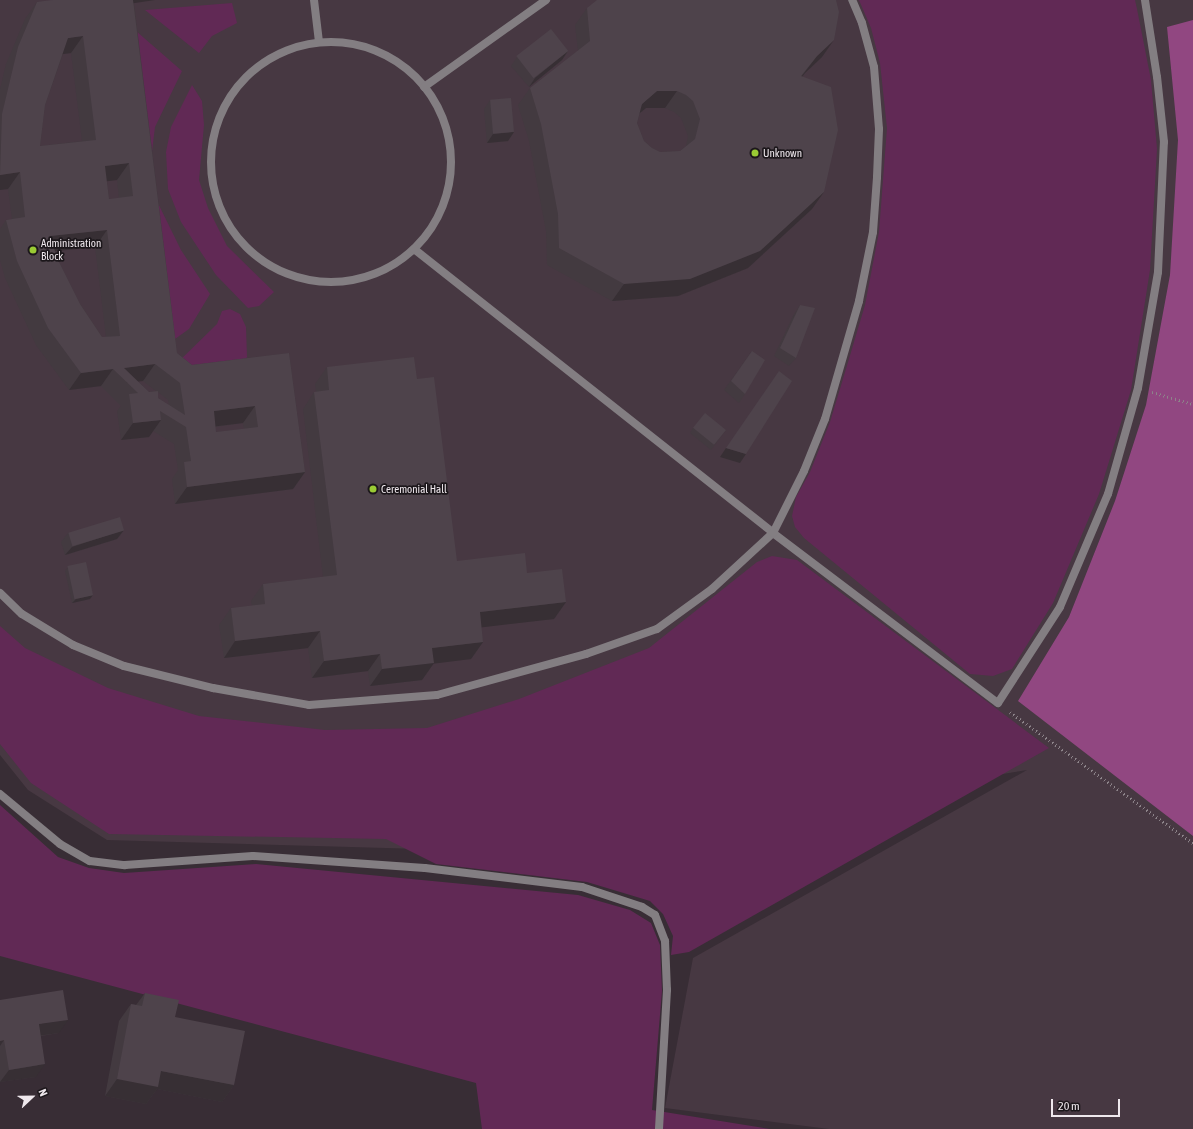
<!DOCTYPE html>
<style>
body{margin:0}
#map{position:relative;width:1193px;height:1129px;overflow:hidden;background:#382d35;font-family:"Asap Condensed",sans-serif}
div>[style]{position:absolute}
.built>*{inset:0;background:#473842}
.green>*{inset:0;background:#612955}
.forest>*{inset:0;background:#914781}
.path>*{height:2.5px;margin-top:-1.25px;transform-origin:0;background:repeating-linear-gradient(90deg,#8d848a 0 1px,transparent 0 4px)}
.lane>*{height:8px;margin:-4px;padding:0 4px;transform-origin:4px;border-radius:4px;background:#837e82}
.lane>.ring{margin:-4px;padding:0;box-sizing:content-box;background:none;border:8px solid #837e82;border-radius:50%}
.wall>*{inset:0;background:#433a40}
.shaded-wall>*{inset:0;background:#372f34}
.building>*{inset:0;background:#4e434b;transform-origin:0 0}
.dots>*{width:11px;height:11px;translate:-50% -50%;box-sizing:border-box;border:2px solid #1c171b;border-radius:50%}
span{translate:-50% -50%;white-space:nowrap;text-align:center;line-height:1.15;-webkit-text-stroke:3.5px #1c171b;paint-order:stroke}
.poi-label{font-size:11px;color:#efe8ed}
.left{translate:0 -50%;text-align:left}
.north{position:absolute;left:12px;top:1077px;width:40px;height:40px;-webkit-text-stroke:3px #1c171b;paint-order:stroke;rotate:68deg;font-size:11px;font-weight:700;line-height:16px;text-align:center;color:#efe8ed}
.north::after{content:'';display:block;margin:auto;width:14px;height:18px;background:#efe8ed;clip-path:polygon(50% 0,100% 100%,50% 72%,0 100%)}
.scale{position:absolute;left:1051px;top:1099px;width:69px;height:18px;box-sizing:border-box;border:2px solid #efe8ed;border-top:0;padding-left:5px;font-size:12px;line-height:14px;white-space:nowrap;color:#efe8ed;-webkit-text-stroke:3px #1c171b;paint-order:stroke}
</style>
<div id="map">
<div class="built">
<i style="clip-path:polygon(0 0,1193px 0,1193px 1129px,829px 1129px,665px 1108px,693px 958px,1027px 770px,527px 852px,107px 840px,28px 790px,0 755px)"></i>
</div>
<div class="green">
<i style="clip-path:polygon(859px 0,1135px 0,1137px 9px,1151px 80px,1157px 149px,1150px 270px,1131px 390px,1099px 494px,1053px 603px,1012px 669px,993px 676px,970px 674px,804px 538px,795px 527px,792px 516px,796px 497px,810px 472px,830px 422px,846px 369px,865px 305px,879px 232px,887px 128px,880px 63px,871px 28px)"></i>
<i style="clip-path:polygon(232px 3px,237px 23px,212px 36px,199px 53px,145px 10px)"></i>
<i style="clip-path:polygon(128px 24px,182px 71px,155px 127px,150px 168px)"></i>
<i style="clip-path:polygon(192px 85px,202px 101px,204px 125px,199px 180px,208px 208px,227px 246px,274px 292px,259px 306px,248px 308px,216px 275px,181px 222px,168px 189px,166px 152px,171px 127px)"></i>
<i style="clip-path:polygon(150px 187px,181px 250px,210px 294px,189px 329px,168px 344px)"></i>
<i style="clip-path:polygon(230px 309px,240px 314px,246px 327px,247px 357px,238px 369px,174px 366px,217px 324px,222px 311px)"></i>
<i style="clip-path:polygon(772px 556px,797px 560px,1049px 748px,689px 952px,671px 955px,673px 936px,663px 914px,650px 901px,587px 882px,436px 864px,386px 839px,109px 834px,31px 783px,0 744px,0 626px,25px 648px,108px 688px,199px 716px,325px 730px,427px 728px,519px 699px,649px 648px,757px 562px)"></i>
<i style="clip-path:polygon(0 805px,58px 857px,89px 868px,124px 873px,256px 864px,578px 895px,630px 910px,651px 923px,660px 945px,662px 991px,652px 1110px,770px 1129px,482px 1129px,476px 1083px,0 956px)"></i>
</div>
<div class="forest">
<i style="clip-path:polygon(1193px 20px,1193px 836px,1018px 701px,1069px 617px,1115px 501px,1146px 405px,1170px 275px,1178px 140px,1167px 27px)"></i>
</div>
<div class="path">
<i style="left:1152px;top:392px;width:43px;rotate:16.3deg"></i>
<i style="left:1010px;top:712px;width:225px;rotate:35.6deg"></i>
</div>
<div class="lane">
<i style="left:314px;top:0;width:42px;rotate:83.2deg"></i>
<i class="ring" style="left:211px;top:42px;width:232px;height:232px"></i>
<i style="left:424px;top:87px;width:150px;rotate:-35.5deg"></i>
<i style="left:414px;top:249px;width:458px;rotate:38.3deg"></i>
<i style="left:773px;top:533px;width:282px;rotate:37.1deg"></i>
<i style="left:998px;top:703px;width:114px;rotate:-57.1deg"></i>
<i style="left:1060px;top:607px;width:123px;rotate:-67deg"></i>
<i style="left:1108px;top:494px;width:110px;rotate:-74.2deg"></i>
<i style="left:1138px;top:388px;width:118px;rotate:-80.2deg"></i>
<i style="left:1158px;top:272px;width:130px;rotate:-87.4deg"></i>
<i style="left:1164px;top:142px;width:65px;rotate:-96.1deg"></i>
<i style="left:1157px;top:77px;width:78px;rotate:-98.9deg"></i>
<i style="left:0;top:593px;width:30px;rotate:44deg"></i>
<i style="left:22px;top:614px;width:60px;rotate:31.3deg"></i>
<i style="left:73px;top:645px;width:55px;rotate:22.4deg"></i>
<i style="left:124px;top:666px;width:92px;rotate:13.9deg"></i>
<i style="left:213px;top:688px;width:97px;rotate:10deg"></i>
<i style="left:309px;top:705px;width:128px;rotate:-4.5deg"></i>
<i style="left:437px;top:695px;width:155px;rotate:-15.4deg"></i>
<i style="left:586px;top:654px;width:75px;rotate:-19.4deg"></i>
<i style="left:657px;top:629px;width:68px;rotate:-36deg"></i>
<i style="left:712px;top:589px;width:83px;rotate:-42.6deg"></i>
<i style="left:773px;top:533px;width:69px;rotate:-63.4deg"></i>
<i style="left:804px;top:471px;width:56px;rotate:-68deg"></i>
<i style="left:825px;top:419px;width:123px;rotate:-73.9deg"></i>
<i style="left:859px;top:301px;width:70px;rotate:-78.5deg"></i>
<i style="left:873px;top:232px;width:55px;rotate:-85.8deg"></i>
<i style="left:877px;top:177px;width:48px;rotate:-87.6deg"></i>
<i style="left:879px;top:129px;width:62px;rotate:-94.6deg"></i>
<i style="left:874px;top:67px;width:46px;rotate:-105.3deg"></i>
<i style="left:862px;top:23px;width:25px;rotate:-113deg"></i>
<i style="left:0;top:794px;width:78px;rotate:39.8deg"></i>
<i style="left:60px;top:844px;width:34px;rotate:30deg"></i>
<i style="left:90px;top:861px;width:35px;rotate:7deg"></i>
<i style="left:125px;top:865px;width:128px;rotate:-4deg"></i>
<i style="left:253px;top:856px;width:172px;rotate:4deg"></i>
<i style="left:425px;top:868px;width:158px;rotate:6.9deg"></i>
<i style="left:582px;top:887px;width:63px;rotate:18.4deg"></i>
<i style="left:642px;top:907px;width:15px;rotate:32deg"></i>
<i style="left:655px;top:915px;width:28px;rotate:69deg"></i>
<i style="left:665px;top:941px;width:49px;rotate:87.7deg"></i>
<i style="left:667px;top:990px;width:139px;rotate:93.3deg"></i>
</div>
<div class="wall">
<i style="clip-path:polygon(evenodd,37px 2px,134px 3px,177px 353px,192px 365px,289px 353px,305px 472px,293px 489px,175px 504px,172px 479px,178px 470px,174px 444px,153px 431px,149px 437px,121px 440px,117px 411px,121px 406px,101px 386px,69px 390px,36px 345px,5px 278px,0 260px,0 229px,6px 220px,12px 219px,8px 189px,0 190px,0 89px,6px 64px,25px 19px,37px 2px,71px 53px,82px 141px,40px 146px,45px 105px,63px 54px,71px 53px,37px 2px,117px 180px,119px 198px,109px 199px,107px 181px,117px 180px,37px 2px,95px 247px,106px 337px,102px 337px,80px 304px,58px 260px,55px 251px,95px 247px,37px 2px,138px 381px,143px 381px,156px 391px,149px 392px,138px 381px,37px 2px,158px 392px,168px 400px,169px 405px,158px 398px,158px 392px,37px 2px,243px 423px,244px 429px,216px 432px,215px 427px,243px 423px)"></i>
<i style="clip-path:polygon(evenodd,587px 8px,822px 57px,805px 73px,802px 77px,812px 209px,748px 268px,678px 296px,612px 301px,547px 265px,546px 231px,529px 141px,518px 105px,530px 88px,578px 51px,575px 25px,587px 8px,646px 108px,665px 108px,674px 112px,681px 118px,688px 136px,686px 146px,680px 151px,660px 152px,652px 148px,644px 141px,637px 123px,640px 113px,646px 108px)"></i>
<i style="clip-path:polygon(568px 51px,562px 60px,529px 87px,511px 66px,517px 57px)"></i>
<i style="clip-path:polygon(490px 100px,514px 132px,508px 141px,487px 143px,484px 109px)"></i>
<i style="clip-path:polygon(800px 305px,796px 358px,789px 366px,774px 356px,794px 314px)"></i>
<i style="clip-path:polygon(752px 351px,745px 394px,739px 403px,724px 390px)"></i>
<i style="clip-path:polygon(327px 367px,417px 379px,457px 561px,527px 573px,566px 602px,554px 619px,481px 627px,483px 642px,471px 659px,434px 663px,422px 680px,370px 686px,368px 671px,312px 678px,308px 648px,224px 658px,219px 625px,231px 608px,252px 606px,251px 601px,263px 584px,323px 577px,303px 409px,314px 392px,316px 392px,315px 384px)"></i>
<i style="clip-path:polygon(693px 428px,726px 430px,711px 450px,690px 433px)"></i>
<i style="clip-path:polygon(124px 530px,117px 539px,65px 555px,61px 542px,68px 533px)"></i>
<i style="clip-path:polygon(68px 567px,90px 599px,72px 603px,65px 571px)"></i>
<i style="clip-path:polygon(145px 993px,175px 1017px,234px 1085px,222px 1102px,157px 1089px,146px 1104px,105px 1096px,119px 1021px,131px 1004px,136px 1005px)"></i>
<i style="clip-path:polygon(0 1000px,59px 1033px,41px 1036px,36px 1077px,0 1082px)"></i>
</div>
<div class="shaded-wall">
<i style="clip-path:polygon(131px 0,155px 0,128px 4px)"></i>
<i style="clip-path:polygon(83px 36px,71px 53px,56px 55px,68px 38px)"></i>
<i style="clip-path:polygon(834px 40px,822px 57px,805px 73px,789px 93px,817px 56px)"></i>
<i style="clip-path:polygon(568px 51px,562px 60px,529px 87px,535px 78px)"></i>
<i style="clip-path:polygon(657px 91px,677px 91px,665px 108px,646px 108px,630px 121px,642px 104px)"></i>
<i style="clip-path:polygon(514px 132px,508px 141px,487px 143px,493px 134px)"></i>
<i style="clip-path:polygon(129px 163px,117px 180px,93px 183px,105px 166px)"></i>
<i style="clip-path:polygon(20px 172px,8px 189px,0 190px,0 175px)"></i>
<i style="clip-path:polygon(824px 192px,812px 209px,748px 268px,678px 296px,612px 301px,624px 284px)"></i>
<i style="clip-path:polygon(107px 230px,95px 247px,38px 253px,50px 236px)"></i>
<i style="clip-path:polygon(155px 364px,143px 381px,127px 383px,124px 368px)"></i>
<i style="clip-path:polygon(113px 369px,101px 386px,69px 390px,81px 373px)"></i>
<i style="clip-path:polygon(255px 406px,243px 423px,202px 428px,214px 411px)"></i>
<i style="clip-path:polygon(161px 420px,149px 437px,121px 440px,133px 423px)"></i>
<i style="clip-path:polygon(726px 448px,746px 454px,740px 463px,720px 457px)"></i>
<i style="clip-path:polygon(305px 472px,293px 489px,175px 504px,187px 487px)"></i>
<i style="clip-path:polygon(124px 530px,117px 539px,65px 555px,72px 547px)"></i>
<i style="clip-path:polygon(93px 595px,90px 599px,72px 603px,76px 599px)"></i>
<i style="clip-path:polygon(566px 602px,554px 619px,468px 629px,480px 612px)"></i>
<i style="clip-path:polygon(320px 631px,308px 648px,224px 658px,235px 641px)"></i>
<i style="clip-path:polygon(483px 642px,471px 659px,431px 664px,434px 663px,422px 680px,370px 686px,382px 669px,432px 648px)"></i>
<i style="clip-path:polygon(380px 654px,368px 671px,312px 678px,324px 661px)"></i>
<i style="clip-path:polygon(68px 1020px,59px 1033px,30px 1037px,39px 1024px)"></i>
<i style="clip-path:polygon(4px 1040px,0 1046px,0 1041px)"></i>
<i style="clip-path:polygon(45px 1064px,36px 1077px,0 1082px,9px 1070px)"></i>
<i style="clip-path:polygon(161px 1071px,234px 1085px,222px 1102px,157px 1089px,146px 1104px,105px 1096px,117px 1079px)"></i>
</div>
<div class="building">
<i style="clip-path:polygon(evenodd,52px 0,133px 0,177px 353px,192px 365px,289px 353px,305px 472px,187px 487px,184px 462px,191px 461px,186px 427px,160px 411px,161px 420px,133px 423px,129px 394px,138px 393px,113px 369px,81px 373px,48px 328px,17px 261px,6px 220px,25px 217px,20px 172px,0 175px,2px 114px,18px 47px,37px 2px,52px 0,83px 36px,96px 140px,40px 146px,45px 105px,68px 38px,83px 36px,52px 0,129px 163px,133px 196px,109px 199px,105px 166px,129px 163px,52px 0,107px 230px,120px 336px,102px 337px,80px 304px,58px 260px,50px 236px,107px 230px,52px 0,155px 364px,180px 383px,185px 415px,158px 398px,158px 391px,149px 392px,124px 368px,155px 364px,52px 0,255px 406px,258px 427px,216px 432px,214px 411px,255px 406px)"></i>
<i style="clip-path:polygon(evenodd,597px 0,836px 0,839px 12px,834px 40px,817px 56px,801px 76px,831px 87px,838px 130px,824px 192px,760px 251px,690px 279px,624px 284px,559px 248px,558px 214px,541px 124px,530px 88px,590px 41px,587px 8px,597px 0,657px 91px,677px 91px,686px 95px,693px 101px,700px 119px,695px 139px,680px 151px,660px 152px,652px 148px,644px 141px,637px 123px,642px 104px,657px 91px)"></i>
<i style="left:551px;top:29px;width:28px;height:44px;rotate:52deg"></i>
<i style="left:511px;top:98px;width:34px;height:21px;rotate:85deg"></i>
<i style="clip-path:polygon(800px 305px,815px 308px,796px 358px,780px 348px)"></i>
<i style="clip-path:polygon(752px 351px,765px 360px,745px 394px,731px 381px)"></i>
<i style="clip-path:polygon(414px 357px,417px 379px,434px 377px,457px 561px,525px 553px,527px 573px,562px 569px,566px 602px,480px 612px,483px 642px,432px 648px,434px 663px,382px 669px,380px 654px,324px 661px,320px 631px,235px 641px,231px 608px,265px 604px,263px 584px,337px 575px,314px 392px,329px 390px,327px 367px)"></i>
<i style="clip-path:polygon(779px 371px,792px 381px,746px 454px,726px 448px)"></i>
<i style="left:705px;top:413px;width:27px;height:19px;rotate:39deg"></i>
<i style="left:120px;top:517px;width:14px;height:54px;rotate:73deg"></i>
<i style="left:86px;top:562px;width:34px;height:19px;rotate:78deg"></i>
<i style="clip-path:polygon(63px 990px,68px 1020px,39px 1024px,45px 1064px,9px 1070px,4px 1040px,0 1041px,0 1000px)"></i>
<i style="clip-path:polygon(145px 993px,179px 1000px,175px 1017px,245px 1031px,234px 1085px,161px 1071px,158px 1087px,117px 1079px,131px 1004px,142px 1006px)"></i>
</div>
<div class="dots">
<i style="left:755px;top:153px;background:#9acb34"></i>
<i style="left:33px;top:250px;background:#9acb34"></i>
<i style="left:373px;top:489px;background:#9acb34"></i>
</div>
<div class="poi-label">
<span class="left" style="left:763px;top:153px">Unknown</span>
<span class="left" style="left:41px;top:250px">Administration<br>Block</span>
<span class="left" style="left:381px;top:489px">Ceremonial Hall</span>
</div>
<div class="north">N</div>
<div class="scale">20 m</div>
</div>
